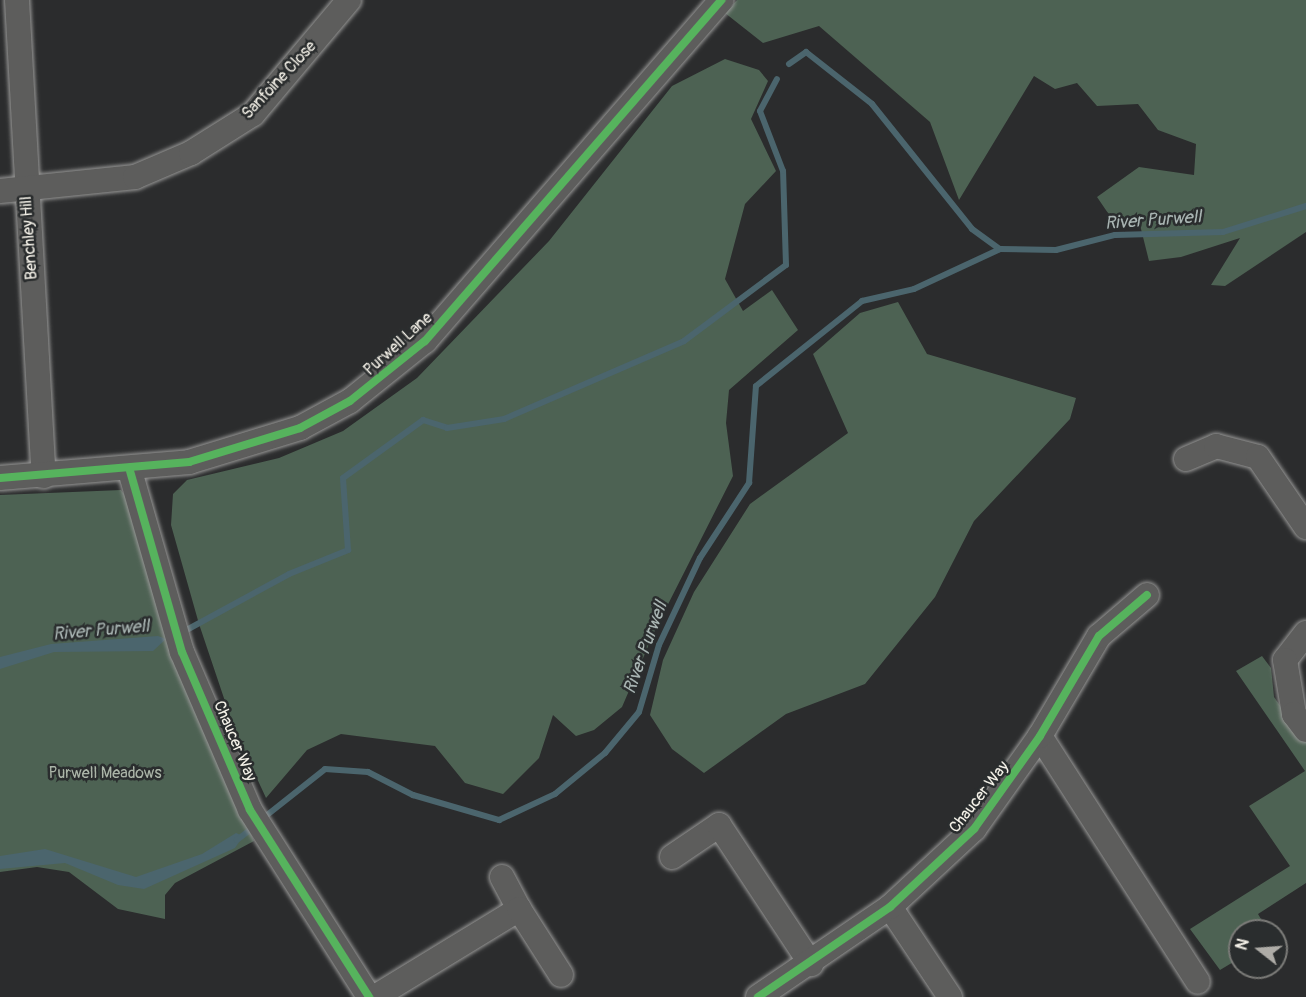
<!DOCTYPE html>
<style>
body{margin:0}
#map{position:relative;width:1306px;height:997px;overflow:hidden;background:#2b2c2d;font-family:Pangolin,sans-serif}
div>[style]{position:absolute}
.green>*{inset:0;background:#4d6253}
.water>*{inset:0;background:#4b656d}
.stream>*{height:6px;margin:-3px;padding:0 3px;transform-origin:3px;border-radius:3px;background:#4b656d}
.roads{filter:drop-shadow(0 0 2px #979796) drop-shadow(0 0 2px #979796)}
.minor>*{height:24px;margin:-12px;padding:0 12px;transform-origin:12px;border-radius:12px;background:#5d5d5c}
.cycleway>*{height:8px;margin:-4px;padding:0 4px;transform-origin:4px;border-radius:4px;background:#56b35d}
span{translate:-50% -50%;white-space:nowrap;text-align:center;line-height:1.15;-webkit-text-stroke:5px #2a2d2e;paint-order:stroke}
.street-label{font-size:16px;color:#f4f1e8}
.park-label{font-size:16px;color:#abb5a8}
.water-label{font-size:18px;color:#a9b5b3;font-style:italic}
.north{position:absolute;left:1228px;top:919px;width:60px;height:60px;box-sizing:border-box;background:#2a2d2e;border:2px solid #7b7b78;border-radius:50%;rotate:287deg;font-size:16px;font-weight:700;line-height:24px;text-align:center;color:#f4f1e8}
.north::after{content:'';display:block;margin:auto;width:21px;height:27px;background:#aeaca7;clip-path:polygon(50% 0,100% 100%,50% 72%,0 100%)}
</style>
<div id="map">
<div class="green">
<i style="clip-path:polygon(737px 0,1306px 0,1306px 232px,1225px 286px,1211px 285px,1240px 238px,1181px 257px,1149px 261px,1138px 217px,1112px 219px,1097px 197px,1139px 167px,1194px 175px,1196px 144px,1158px 130px,1138px 104px,1097px 106px,1077px 83px,1055px 89px,1034px 76px,959px 200px,930px 122px,819px 26px,763px 43px,725px 13px)"></i>
<i style="clip-path:polygon(725px 59px,759px 70px,768px 81px,751px 119px,776px 171px,745px 204px,725px 279px,743px 311px,772px 290px,798px 330px,729px 390px,726px 423px,733px 476px,656px 628px,622px 707px,594px 730px,576px 736px,553px 715px,539px 758px,503px 794px,465px 783px,435px 746px,341px 734px,307px 750px,266px 798px,235px 731px,199px 624px,171px 525px,173px 494px,187px 480px,279px 458px,343px 431px,417px 378px,549px 241px,672px 86px)"></i>
<i style="clip-path:polygon(898px 302px,927px 354px,1076px 398px,1070px 419px,974px 521px,935px 597px,865px 684px,786px 714px,704px 773px,672px 749px,650px 715px,663px 660px,694px 592px,750px 504px,848px 433px,813px 354px,860px 313px)"></i>
<i style="clip-path:polygon(121px 490px,132px 505px,172px 654px,254px 841px,175px 883px,165px 895px,165px 919px,118px 909px,69px 872px,37px 867px,0 872px,0 495px)"></i>
<i style="clip-path:polygon(1262px 656px,1271px 668px,1274px 697px,1306px 742px,1306px 883px,1258px 914px,1268px 931px,1240px 931px,1240px 958px,1220px 970px,1190px 929px,1290px 866px,1249px 806px,1305px 771px,1236px 671px)"></i>
</div>
<div class="water">
<i style="clip-path:polygon(158px 636px,166px 639px,153px 651px,54px 652px,0 669px,0 657px,51px 644px)"></i>
<i style="clip-path:polygon(236px 833px,243px 836px,235px 848px,144px 889px,118px 885px,65px 863px,0 869px,0 856px,45px 849px,136px 877px,202px 854px)"></i>
</div>
<div class="stream">
<i style="left:789px;top:64px;width:21px;rotate:-35deg"></i>
<i style="left:806px;top:52px;width:84px;rotate:38.2deg"></i>
<i style="left:872px;top:104px;width:160px;rotate:51.3deg"></i>
<i style="left:972px;top:229px;width:34px;rotate:36deg"></i>
<i style="left:181px;top:633px;width:123px;rotate:-28.6deg"></i>
<i style="left:289px;top:574px;width:64px;rotate:-22.1deg"></i>
<i style="left:348px;top:550px;width:72px;rotate:-94deg"></i>
<i style="left:343px;top:478px;width:99px;rotate:-35.9deg"></i>
<i style="left:423px;top:420px;width:25px;rotate:18deg"></i>
<i style="left:447px;top:428px;width:58px;rotate:-9deg"></i>
<i style="left:504px;top:419px;width:196px;rotate:-23.4deg"></i>
<i style="left:684px;top:341px;width:127px;rotate:-36.7deg"></i>
<i style="left:786px;top:265px;width:94px;rotate:-91.8deg"></i>
<i style="left:783px;top:171px;width:64px;rotate:-111deg"></i>
<i style="left:760px;top:111px;width:36px;rotate:-62deg"></i>
<i style="left:262px;top:819px;width:80px;rotate:-38.4deg"></i>
<i style="left:325px;top:769px;width:43px;rotate:4deg"></i>
<i style="left:368px;top:772px;width:51px;rotate:27.1deg"></i>
<i style="left:413px;top:795px;width:90px;rotate:16.2deg"></i>
<i style="left:499px;top:820px;width:62px;rotate:-24.9deg"></i>
<i style="left:555px;top:794px;width:65px;rotate:-39.4deg"></i>
<i style="left:605px;top:753px;width:53px;rotate:-50.3deg"></i>
<i style="left:639px;top:712px;width:70px;rotate:-73.4deg"></i>
<i style="left:659px;top:645px;width:96px;rotate:-64.8deg"></i>
<i style="left:700px;top:558px;width:90px;rotate:-56.8deg"></i>
<i style="left:749px;top:483px;width:97px;rotate:-85.9deg"></i>
<i style="left:756px;top:386px;width:136px;rotate:-38.7deg"></i>
<i style="left:862px;top:301px;width:53px;rotate:-13deg"></i>
<i style="left:914px;top:289px;width:95px;rotate:-24.9deg"></i>
<i style="left:1000px;top:249px;width:56px;rotate:1deg"></i>
<i style="left:1056px;top:250px;width:61px;rotate:-14.3deg"></i>
<i style="left:1115px;top:235px;width:108px;rotate:-1.6deg"></i>
<i style="left:1223px;top:232px;width:87px;rotate:-17.4deg"></i>
<i style="left:237px;top:840px;width:23px;rotate:-38deg"></i>
</div>
<div class="roads">
<div class="minor">
<i style="left:17px;top:0;width:477px;rotate:86.8deg"></i>
<i style="left:0;top:191px;width:136px;rotate:-5.9deg"></i>
<i style="left:135px;top:177px;width:61px;rotate:-23.2deg"></i>
<i style="left:191px;top:153px;width:73px;rotate:-32.2deg"></i>
<i style="left:253px;top:114px;width:149px;rotate:-49.9deg"></i>
<i style="left:1186px;top:459px;width:33px;rotate:-23deg"></i>
<i style="left:1216px;top:446px;width:43px;rotate:14.7deg"></i>
<i style="left:1258px;top:457px;width:85px;rotate:55.6deg"></i>
<i style="left:130px;top:471px;width:188px;rotate:74deg"></i>
<i style="left:182px;top:652px;width:172px;rotate:66.7deg"></i>
<i style="left:250px;top:810px;width:222px;rotate:57.5deg"></i>
<i style="left:0;top:478px;width:190px;rotate:-4.8deg"></i>
<i style="left:189px;top:462px;width:116px;rotate:-17deg"></i>
<i style="left:300px;top:428px;width:57px;rotate:-28.4deg"></i>
<i style="left:350px;top:401px;width:96px;rotate:-38.7deg"></i>
<i style="left:425px;top:341px;width:452px;rotate:-49deg"></i>
<i style="left:1306px;top:633px;width:34px;rotate:128deg"></i>
<i style="left:1285px;top:660px;width:55px;rotate:80.5deg"></i>
<i style="left:1294px;top:714px;width:20px;rotate:53deg"></i>
<i style="left:1040px;top:736px;width:292px;rotate:57.3deg"></i>
<i style="left:672px;top:857px;width:57px;rotate:-34.2deg"></i>
<i style="left:719px;top:825px;width:167px;rotate:56.5deg"></i>
<i style="left:502px;top:877px;width:36px;rotate:62deg"></i>
<i style="left:890px;top:907px;width:108px;rotate:56.3deg"></i>
<i style="left:375px;top:997px;width:169px;rotate:-31.4deg"></i>
<i style="left:519px;top:909px;width:78px;rotate:57.5deg"></i>
<i style="left:758px;top:997px;width:160px;rotate:-34.3deg"></i>
<i style="left:890px;top:907px;width:115px;rotate:-42.9deg"></i>
<i style="left:974px;top:829px;width:114px;rotate:-54.6deg"></i>
<i style="left:1040px;top:736px;width:116px;rotate:-59.5deg"></i>
<i style="left:1099px;top:636px;width:63px;rotate:-40.5deg"></i>
</div>
</div>
<div class="cycleway">
<i style="left:130px;top:471px;width:188px;rotate:74deg"></i>
<i style="left:182px;top:652px;width:172px;rotate:66.7deg"></i>
<i style="left:250px;top:810px;width:222px;rotate:57.5deg"></i>
<i style="left:0;top:478px;width:190px;rotate:-4.8deg"></i>
<i style="left:189px;top:462px;width:116px;rotate:-17deg"></i>
<i style="left:300px;top:428px;width:57px;rotate:-28.4deg"></i>
<i style="left:350px;top:401px;width:96px;rotate:-38.7deg"></i>
<i style="left:425px;top:341px;width:452px;rotate:-49deg"></i>
<i style="left:758px;top:997px;width:160px;rotate:-34.3deg"></i>
<i style="left:890px;top:907px;width:115px;rotate:-42.9deg"></i>
<i style="left:974px;top:829px;width:114px;rotate:-54.6deg"></i>
<i style="left:1040px;top:736px;width:116px;rotate:-59.5deg"></i>
<i style="left:1099px;top:636px;width:63px;rotate:-40.5deg"></i>
</div>
<div class="street-label">
<span style="left:279px;top:80px;rotate:-47deg">Sanfoine Close</span>
<span style="left:29px;top:238px;rotate:-94deg">Benchley Hill</span>
<span style="left:398px;top:344px;rotate:-42deg">Purwell Lane</span>
<span style="left:235px;top:741px;rotate:67deg">Chaucer Way</span>
<span style="left:979px;top:797px;rotate:-52deg">Chaucer Way</span>
</div>
<div class="park-label">
<span style="left:105px;top:773px">Purwell Meadows</span>
</div>
<div class="water-label">
<span style="left:1153px;top:221px;rotate:-4deg">River Purwell</span>
<span style="left:101px;top:631px;rotate:-5deg">River Purwell</span>
<span style="left:646px;top:648px;rotate:-70deg">River Purwell</span>
</div>
<div class="north">N</div>
</div>
